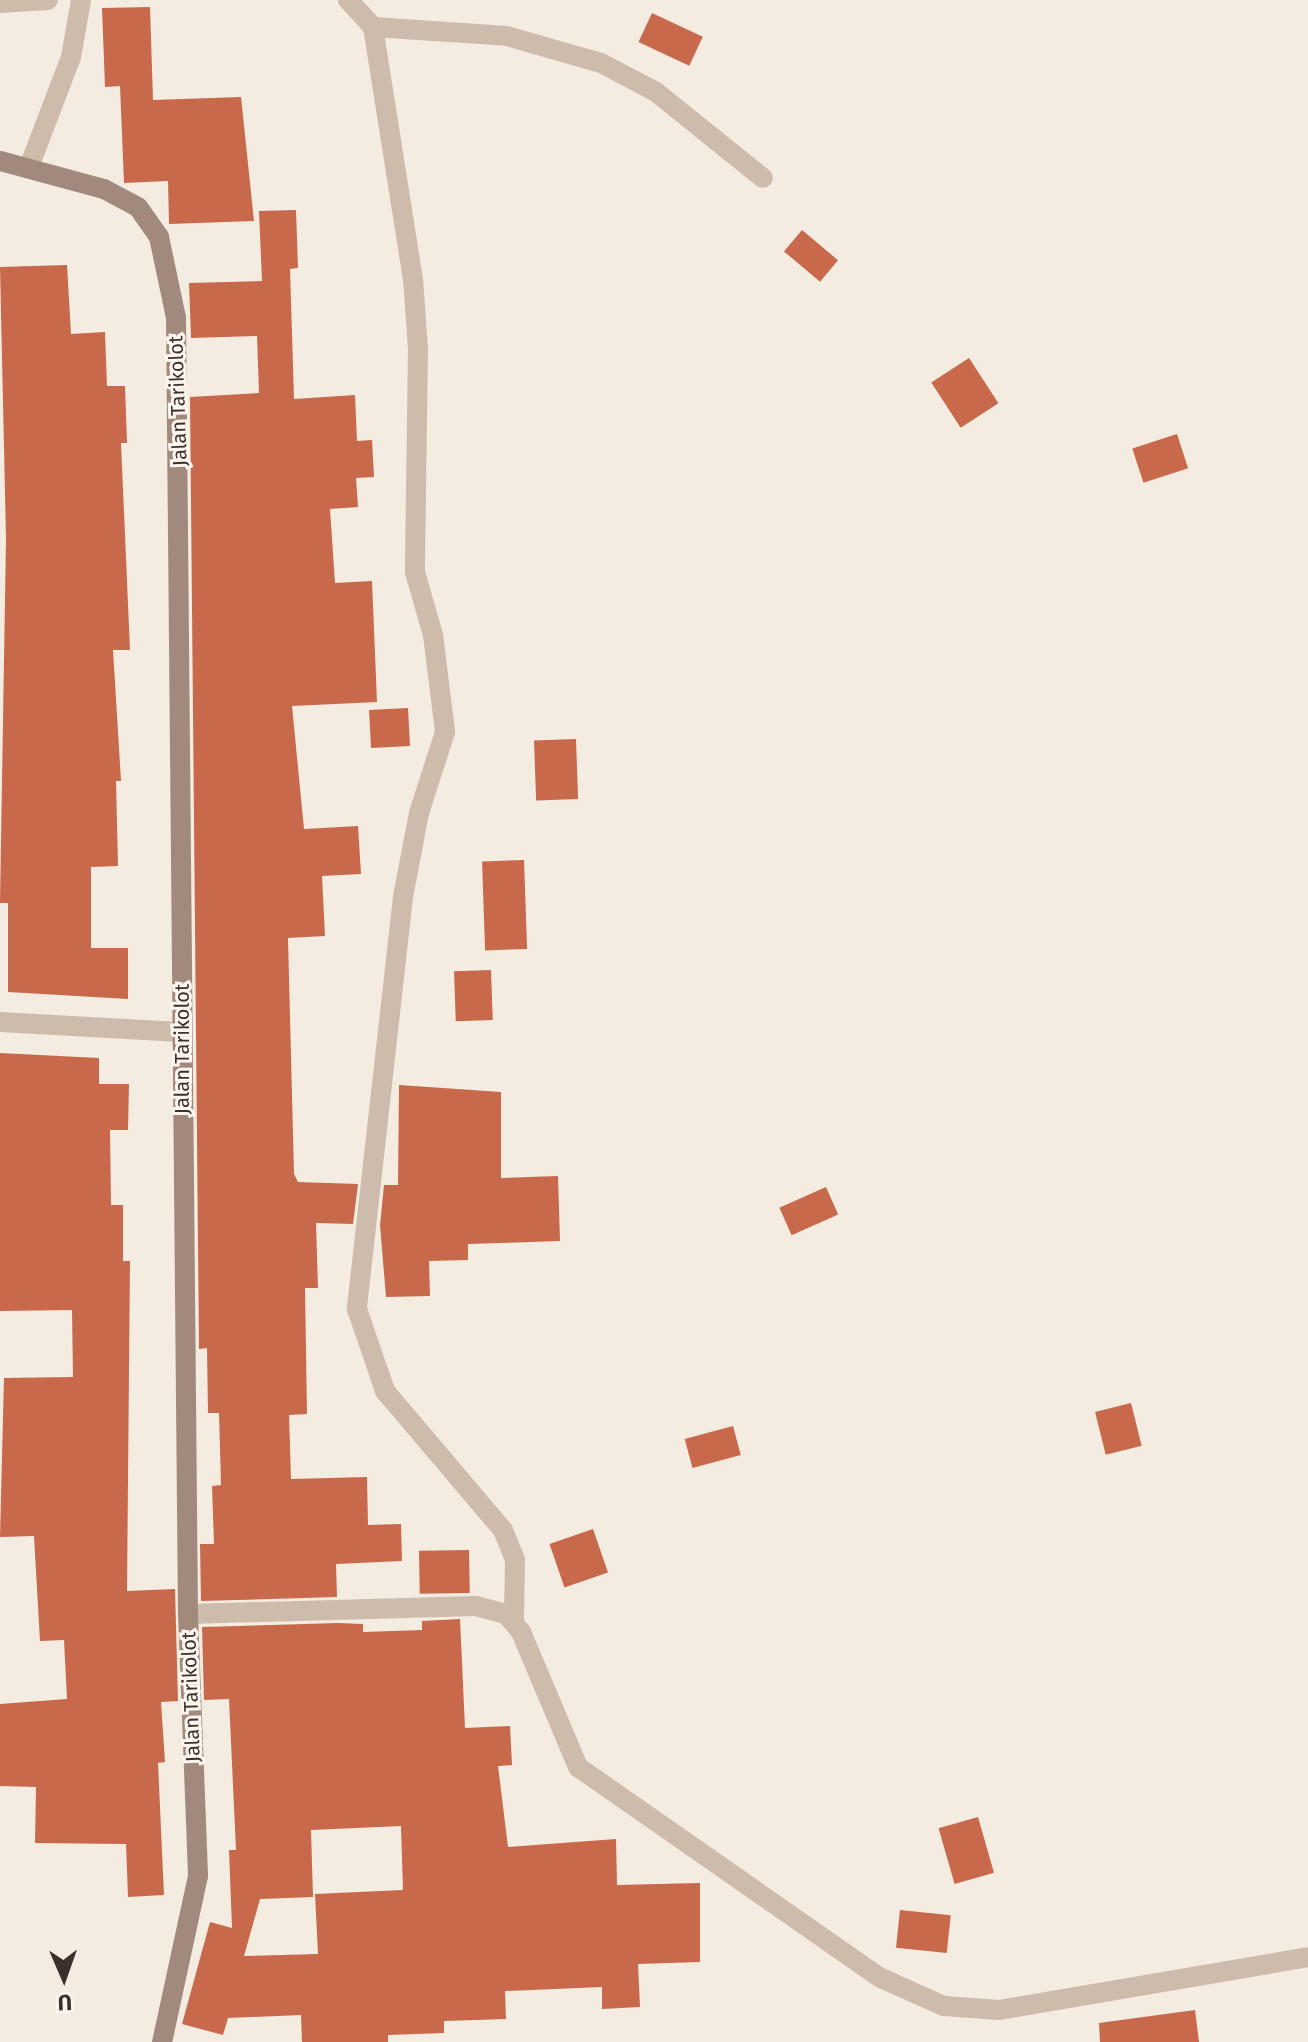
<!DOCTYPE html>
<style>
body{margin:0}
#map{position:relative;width:1308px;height:2042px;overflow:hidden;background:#f4ebe1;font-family:"Fira Sans",sans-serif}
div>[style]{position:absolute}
.building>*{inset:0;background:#c8694b;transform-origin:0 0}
.street>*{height:20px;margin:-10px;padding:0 10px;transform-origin:10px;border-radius:10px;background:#cdbbac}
.secondary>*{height:20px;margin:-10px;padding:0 10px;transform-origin:10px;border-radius:10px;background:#a18a7d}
span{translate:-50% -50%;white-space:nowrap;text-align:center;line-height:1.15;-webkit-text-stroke:6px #fbf5ee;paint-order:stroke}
.street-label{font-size:20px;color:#3b302b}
.north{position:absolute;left:24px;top:1938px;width:80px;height:80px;-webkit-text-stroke:6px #fbf5ee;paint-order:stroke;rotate:178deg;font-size:22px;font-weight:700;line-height:32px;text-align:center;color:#3b302b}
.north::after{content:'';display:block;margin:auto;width:28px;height:36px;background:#3b302b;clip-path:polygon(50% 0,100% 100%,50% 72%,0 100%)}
</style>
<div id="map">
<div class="building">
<i style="clip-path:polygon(150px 7px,153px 100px,241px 97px,254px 221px,169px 224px,168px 181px,124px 183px,120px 86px,105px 87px,102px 8px)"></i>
<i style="left:652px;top:13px;width:56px;height:32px;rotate:25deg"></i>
<i style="clip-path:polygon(296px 210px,298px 268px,290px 269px,294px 399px,355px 395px,357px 441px,372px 440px,374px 477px,356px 478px,358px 507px,330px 509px,335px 583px,372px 581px,377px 702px,292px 706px,304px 829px,358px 826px,361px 874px,322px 876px,325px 936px,288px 938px,294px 1174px,298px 1182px,358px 1184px,353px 1224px,316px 1223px,318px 1288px,305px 1288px,307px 1414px,289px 1415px,291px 1479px,367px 1477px,368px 1525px,401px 1524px,402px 1561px,336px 1564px,337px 1597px,201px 1601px,200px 1544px,214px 1544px,212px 1486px,221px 1485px,219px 1413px,208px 1413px,207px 1348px,199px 1349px,190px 397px,259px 393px,257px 336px,191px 338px,189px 283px,262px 281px,259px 211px)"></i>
<i style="left:802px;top:230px;width:47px;height:28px;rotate:40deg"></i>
<i style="clip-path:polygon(67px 265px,71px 334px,105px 332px,107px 386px,125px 386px,127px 443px,121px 443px,130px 650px,113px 650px,121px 781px,116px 781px,118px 866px,91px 867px,91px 948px,128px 948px,128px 999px,8px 992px,8px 903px,0 903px,6px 538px,0 267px)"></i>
<i style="left:969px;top:358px;width:54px;height:45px;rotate:57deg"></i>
<i style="left:1177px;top:434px;width:36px;height:47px;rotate:72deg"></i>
<i style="left:408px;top:708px;width:38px;height:39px;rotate:87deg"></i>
<i style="left:576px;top:739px;width:60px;height:42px;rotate:88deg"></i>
<i style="left:524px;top:860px;width:89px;height:42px;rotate:88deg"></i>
<i style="left:491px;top:970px;width:50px;height:37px;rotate:88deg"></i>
<i style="clip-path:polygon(0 1053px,99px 1058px,99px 1084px,129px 1084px,128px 1130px,110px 1130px,111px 1205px,123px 1205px,123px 1261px,130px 1261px,127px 1591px,175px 1589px,178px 1701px,161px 1702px,165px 1762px,158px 1763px,164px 1895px,128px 1897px,126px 1844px,35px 1843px,36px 1787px,0 1786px,0 1704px,67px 1699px,64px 1640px,40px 1641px,34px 1536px,0 1537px,4px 1378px,73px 1377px,72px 1310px,0 1311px)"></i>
<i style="clip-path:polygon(399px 1085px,501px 1092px,501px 1178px,558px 1176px,560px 1241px,468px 1244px,468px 1260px,429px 1261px,430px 1296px,386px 1297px,380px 1225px,384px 1185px,398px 1185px)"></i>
<i style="left:826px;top:1187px;width:30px;height:51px;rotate:66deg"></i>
<i style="left:1131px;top:1403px;width:44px;height:37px;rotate:76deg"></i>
<i style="left:733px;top:1426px;width:30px;height:50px;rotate:75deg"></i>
<i style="left:593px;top:1529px;width:46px;height:46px;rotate:71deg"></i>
<i style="left:469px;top:1550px;width:43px;height:50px;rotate:89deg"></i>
<i style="clip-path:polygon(evenodd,460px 1619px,465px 1728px,510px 1726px,512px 1765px,498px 1766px,508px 1847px,616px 1839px,617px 1885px,700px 1883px,700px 1962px,638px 1964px,640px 2007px,602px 2009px,602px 1987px,505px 1991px,506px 2019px,444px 2021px,444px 2033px,388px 2035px,388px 2042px,302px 2042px,301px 2015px,228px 2018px,223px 2035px,182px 2024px,210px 1922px,232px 1928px,229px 1850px,236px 1850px,229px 1699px,204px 1700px,202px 1627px,338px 1623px,363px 1624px,363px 1632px,422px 1630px,422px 1621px,460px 1619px,401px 1826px,403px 1890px,315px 1894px,318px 1954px,244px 1956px,260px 1899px,313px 1897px,311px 1830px,401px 1826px)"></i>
<i style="left:978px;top:1817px;width:58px;height:41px;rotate:74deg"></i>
<i style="left:900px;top:1910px;width:51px;height:38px;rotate:6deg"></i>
<i style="clip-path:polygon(1195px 2010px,1199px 2042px,1100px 2042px,1099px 2023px)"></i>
</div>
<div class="street">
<i style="left:348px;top:0;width:37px;rotate:47deg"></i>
<i style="left:373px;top:27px;width:255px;rotate:81deg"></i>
<i style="left:413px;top:279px;width:69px;rotate:85.9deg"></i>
<i style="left:418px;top:348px;width:224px;rotate:90.8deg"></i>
<i style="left:415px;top:572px;width:66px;rotate:74.1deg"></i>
<i style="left:433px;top:635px;width:98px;rotate:82.9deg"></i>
<i style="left:445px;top:732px;width:85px;rotate:107.8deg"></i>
<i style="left:419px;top:813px;width:86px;rotate:100.8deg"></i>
<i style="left:403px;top:897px;width:415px;rotate:96.4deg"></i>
<i style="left:357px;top:1309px;width:87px;rotate:71.1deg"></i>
<i style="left:385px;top:1391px;width:182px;rotate:49.7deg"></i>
<i style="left:503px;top:1530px;width:32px;rotate:68deg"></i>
<i style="left:515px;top:1560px;width:60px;rotate:91deg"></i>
<i style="left:0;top:3px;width:48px;rotate:-3.6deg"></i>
<i style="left:373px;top:27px;width:134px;rotate:3.8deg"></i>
<i style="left:507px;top:36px;width:98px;rotate:16deg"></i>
<i style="left:601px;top:63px;width:62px;rotate:27.8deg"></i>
<i style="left:656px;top:92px;width:137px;rotate:38.8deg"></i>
<i style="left:29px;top:167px;width:118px;rotate:-69.1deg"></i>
<i style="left:71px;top:57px;width:58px;rotate:-80deg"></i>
<i style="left:0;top:1022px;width:181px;rotate:3.2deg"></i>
<i style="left:188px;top:1614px;width:288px;rotate:-1.6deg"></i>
<i style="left:476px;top:1606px;width:31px;rotate:15deg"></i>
<i style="left:506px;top:1614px;width:23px;rotate:50deg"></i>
<i style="left:521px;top:1632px;width:147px;rotate:67.1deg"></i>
<i style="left:578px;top:1767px;width:369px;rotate:34.9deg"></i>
<i style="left:881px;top:1978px;width:69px;rotate:24deg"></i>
<i style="left:944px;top:2006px;width:55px;rotate:4.2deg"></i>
<i style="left:999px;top:2010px;width:314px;rotate:-9.7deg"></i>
</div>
<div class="secondary">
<i style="left:0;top:161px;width:108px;rotate:15.1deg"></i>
<i style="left:104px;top:189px;width:38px;rotate:28deg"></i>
<i style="left:138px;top:207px;width:37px;rotate:55deg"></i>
<i style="left:159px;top:237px;width:83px;rotate:78.1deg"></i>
<i style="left:176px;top:318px;width:1296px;rotate:89.47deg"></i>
<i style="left:188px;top:1614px;width:262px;rotate:87.8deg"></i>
<i style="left:198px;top:1876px;width:170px;rotate:102.2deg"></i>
</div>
<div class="street-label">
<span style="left:178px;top:401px;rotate:-92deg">Jalan Tarikolot</span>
<span style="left:182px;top:1049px;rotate:-90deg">Jalan Tarikolot</span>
<span style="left:191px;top:1697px;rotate:-92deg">Jalan Tarikolot</span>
</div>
<div class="north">U</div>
</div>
